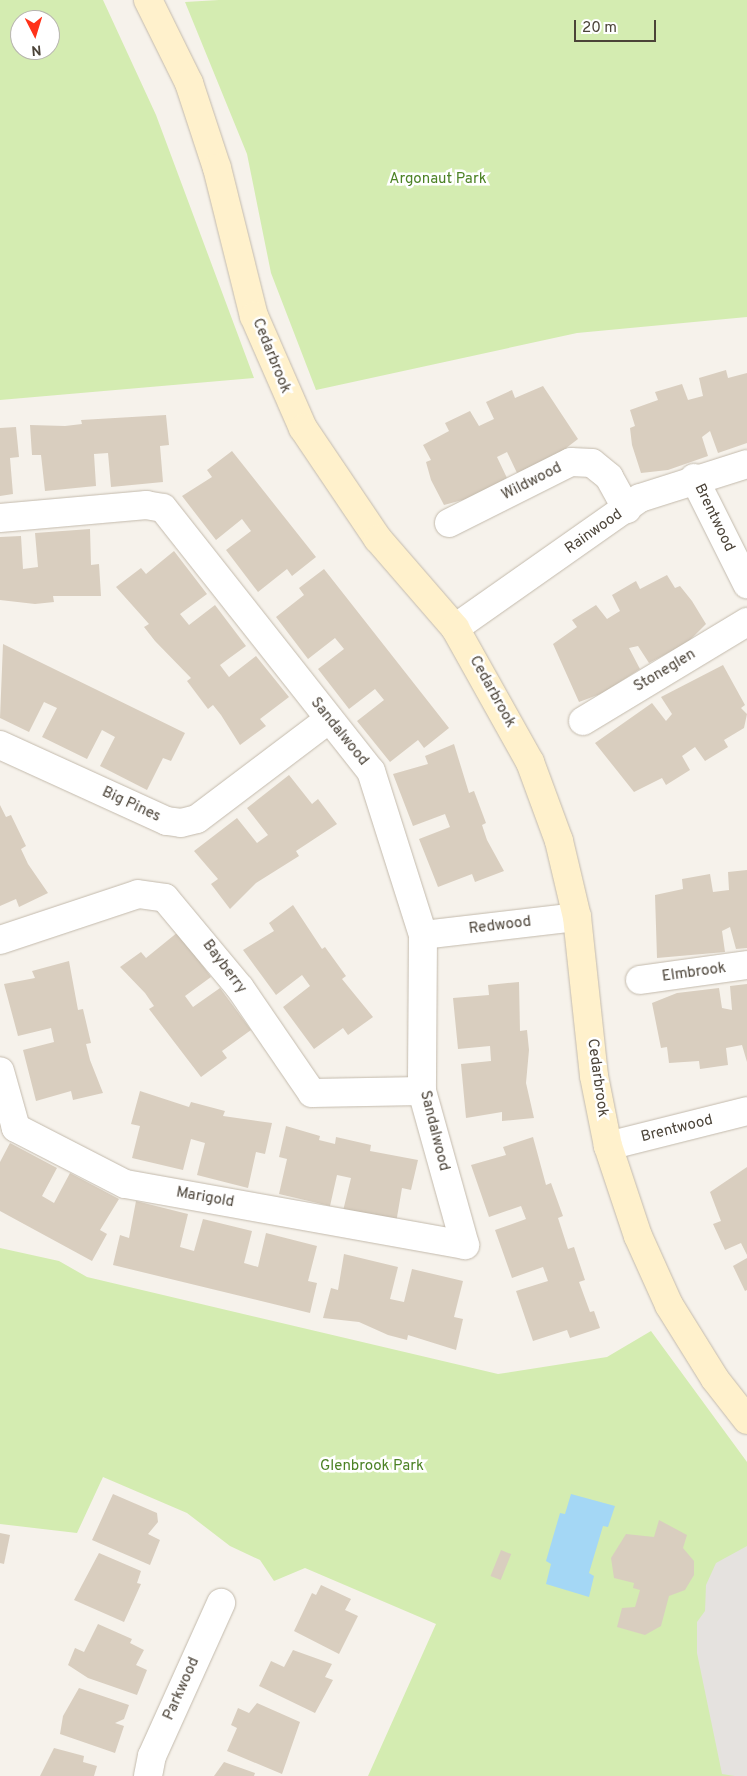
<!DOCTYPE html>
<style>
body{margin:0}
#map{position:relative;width:747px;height:1776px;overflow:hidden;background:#f6f2eb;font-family:Overpass,sans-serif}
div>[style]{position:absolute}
.green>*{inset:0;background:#d4ecb1}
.parking>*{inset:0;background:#e5e2df}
.water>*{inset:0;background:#a4d7f5}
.building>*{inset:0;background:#d9cebf;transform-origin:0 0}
.roads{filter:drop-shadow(0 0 1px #c3baac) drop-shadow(0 0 1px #c3baac)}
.street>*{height:28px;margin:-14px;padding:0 14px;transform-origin:14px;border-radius:14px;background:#fff}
.secondary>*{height:28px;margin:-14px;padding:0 14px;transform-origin:14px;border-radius:14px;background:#fff1cc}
span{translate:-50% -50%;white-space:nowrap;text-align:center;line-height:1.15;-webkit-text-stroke:5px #fff;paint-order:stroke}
.park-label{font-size:15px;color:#4c8225}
.street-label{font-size:15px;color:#4b4338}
.north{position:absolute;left:10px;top:10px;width:50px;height:50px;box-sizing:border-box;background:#fff;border:1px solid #b7b4af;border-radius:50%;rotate:175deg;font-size:14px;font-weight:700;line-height:20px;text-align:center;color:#4b4338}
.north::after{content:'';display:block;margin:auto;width:18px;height:22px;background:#ff3219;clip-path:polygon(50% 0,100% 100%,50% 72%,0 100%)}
.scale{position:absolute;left:574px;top:20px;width:82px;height:22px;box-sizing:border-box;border:2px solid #4b4338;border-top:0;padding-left:6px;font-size:15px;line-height:18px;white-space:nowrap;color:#4b4338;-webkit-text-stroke:4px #fff;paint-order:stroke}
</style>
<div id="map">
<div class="green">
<i style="clip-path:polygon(evenodd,0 0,103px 0,156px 115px,254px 378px,0 400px,0 0,20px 20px,50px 20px,50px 50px,20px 50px,20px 20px)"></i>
<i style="clip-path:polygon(219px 0,747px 0,747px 317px,577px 333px,316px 390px,271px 273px,247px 154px,185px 2px)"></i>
<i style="clip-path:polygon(0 1248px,59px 1261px,87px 1277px,498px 1374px,607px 1357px,651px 1331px,747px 1462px,747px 1776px,368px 1776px,436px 1624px,305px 1568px,274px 1581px,260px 1560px,230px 1546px,187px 1513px,103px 1477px,77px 1533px,0 1524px)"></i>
</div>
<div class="parking">
<i style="clip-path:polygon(747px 1546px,747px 1776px,735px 1776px,722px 1774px,697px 1653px,697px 1622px,705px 1611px,706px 1585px,716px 1563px)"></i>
</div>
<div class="water">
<i style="clip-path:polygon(571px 1494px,615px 1506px,608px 1527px,603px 1526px,589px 1573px,594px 1576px,589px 1597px,546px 1584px,551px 1564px,546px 1561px,560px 1513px,565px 1514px)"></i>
</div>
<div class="building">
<i style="clip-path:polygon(726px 370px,728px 378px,747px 373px,747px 443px,718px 453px,710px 431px,702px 437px,708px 456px,668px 470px,641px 473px,632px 445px,630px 428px,635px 426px,630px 410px,658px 400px,655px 392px,682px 384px,688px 400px,703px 396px,699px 378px)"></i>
<i style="clip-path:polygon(543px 386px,578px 439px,557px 455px,517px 473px,507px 452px,497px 457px,507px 478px,470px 498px,444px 505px,431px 480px,426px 462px,431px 460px,423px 445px,449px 431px,445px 423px,470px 411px,479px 426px,494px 419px,486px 402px,512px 390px,515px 398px)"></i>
<i style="clip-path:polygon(166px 415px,169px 445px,160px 446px,163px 482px,111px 487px,108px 453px,94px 454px,96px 486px,45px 491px,41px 455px,32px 455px,30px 425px,65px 426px,82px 424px,81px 420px)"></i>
<i style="clip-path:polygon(16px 427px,19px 457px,10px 458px,13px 494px,0 496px,0 428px)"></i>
<i style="clip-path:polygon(232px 451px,316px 557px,292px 576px,287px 569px,258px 592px,226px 550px,251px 531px,242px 519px,216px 540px,182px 496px,212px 477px,207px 470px)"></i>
<i style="clip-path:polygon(90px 529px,91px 565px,99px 564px,101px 596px,53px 596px,54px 602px,35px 604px,0 600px,0 537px,21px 536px,23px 569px,38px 567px,35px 533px)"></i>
<i style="clip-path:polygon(174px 551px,207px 594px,180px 614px,189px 625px,215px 605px,246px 646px,220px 665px,229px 677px,256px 656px,289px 697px,260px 719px,266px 726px,240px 745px,221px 715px,213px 705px,208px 709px,187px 681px,191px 678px,155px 641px,144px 627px,149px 624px,116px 587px,141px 568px,146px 574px)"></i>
<i style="clip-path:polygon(324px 569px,449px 728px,424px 748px,418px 740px,390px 762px,357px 721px,384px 700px,375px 689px,349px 709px,318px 669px,344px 649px,335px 638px,308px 659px,276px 617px,304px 595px,299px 588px)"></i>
<i style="clip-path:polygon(667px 575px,675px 588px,680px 586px,692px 601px,706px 624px,687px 643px,649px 663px,638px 646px,629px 648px,640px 669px,603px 693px,579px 702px,553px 644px,577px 627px,572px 620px,596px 605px,607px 619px,620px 611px,612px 595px,636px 581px,640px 589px)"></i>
<i style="clip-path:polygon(3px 644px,185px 733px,171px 761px,163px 758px,147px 790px,100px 766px,115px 737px,102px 730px,87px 759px,42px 737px,57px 708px,44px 702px,29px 732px,0 718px)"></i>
<i style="clip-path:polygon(723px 665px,745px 705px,741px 708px,747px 714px,744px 728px,724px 740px,728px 747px,705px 761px,695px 747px,682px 756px,690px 770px,666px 785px,662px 778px,634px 792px,595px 743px,652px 703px,666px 721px,672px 714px,661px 697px)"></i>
<i style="clip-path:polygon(454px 744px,469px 793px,474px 791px,486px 823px,482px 825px,487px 840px,504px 871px,475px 882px,472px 874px,438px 887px,419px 839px,450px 827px,445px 814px,413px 826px,393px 774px,428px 764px,425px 756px)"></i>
<i style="clip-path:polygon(289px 775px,312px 804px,318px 799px,337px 824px,296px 851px,299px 856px,256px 883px,230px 909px,211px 884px,218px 879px,194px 851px,237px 818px,257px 843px,268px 835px,247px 808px)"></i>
<i style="clip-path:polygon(0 805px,6px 817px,11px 815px,26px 846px,21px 849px,28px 864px,48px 893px,19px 907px,16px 899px,0 906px)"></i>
<i style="clip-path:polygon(747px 870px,747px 948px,736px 949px,730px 927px,722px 931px,725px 952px,657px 958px,655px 895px,683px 889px,682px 879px,710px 874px,713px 892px,729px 890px,728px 872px)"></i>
<i style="clip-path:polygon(293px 905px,322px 949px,325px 947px,346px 976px,342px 979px,373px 1017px,348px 1035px,343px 1028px,314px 1049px,283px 1007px,310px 986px,302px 975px,276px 995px,243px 950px,274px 931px,269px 923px)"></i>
<i style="clip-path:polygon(178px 932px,211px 977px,185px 996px,193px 1007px,220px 988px,251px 1030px,222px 1051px,227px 1058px,201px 1077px,149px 1009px,154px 1006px,145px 993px,120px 967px,141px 952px,146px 958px)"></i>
<i style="clip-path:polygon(69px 961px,78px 1010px,83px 1009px,91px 1043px,86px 1044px,90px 1060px,103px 1093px,73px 1100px,71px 1091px,36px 1101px,23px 1050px,54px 1042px,51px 1028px,18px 1036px,4px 984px,35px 978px,32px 971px)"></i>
<i style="clip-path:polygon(519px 982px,520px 1031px,527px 1030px,529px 1050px,526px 1083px,534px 1118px,502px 1121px,502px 1112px,466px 1118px,461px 1064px,491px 1061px,490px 1046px,458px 1049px,453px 998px,489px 995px,488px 985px)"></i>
<i style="clip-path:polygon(747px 984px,747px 1062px,742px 1045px,726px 1048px,728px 1065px,700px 1069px,699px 1061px,669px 1063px,667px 1047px,661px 1048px,652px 1003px,677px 993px,719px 988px,722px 1008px,732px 1010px,730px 986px)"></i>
<i style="clip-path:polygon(140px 1091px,189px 1107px,191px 1102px,225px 1111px,223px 1116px,272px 1123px,265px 1154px,256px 1152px,248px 1188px,197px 1175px,205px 1143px,191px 1139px,183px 1170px,132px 1158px,140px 1126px,131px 1124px)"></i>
<i style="clip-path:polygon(286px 1126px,320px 1136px,319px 1140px,335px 1144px,336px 1137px,371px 1145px,370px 1151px,418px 1160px,411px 1190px,402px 1188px,396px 1223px,343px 1211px,351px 1178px,337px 1175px,330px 1206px,279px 1194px,287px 1159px,279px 1157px)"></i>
<i style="clip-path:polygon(533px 1137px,546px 1185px,551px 1183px,563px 1216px,558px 1218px,568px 1249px,574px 1247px,585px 1280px,579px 1282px,590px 1312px,594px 1311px,600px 1328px,570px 1338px,567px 1330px,533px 1341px,516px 1291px,548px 1281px,543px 1267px,512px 1278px,495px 1230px,526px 1219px,521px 1206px,489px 1217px,471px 1165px,506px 1155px,503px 1147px)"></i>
<i style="clip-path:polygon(10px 1143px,57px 1168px,42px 1196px,54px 1203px,70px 1173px,119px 1199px,100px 1230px,107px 1234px,92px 1261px,0 1211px,0 1162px)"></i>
<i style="clip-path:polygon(747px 1167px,747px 1255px,741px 1243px,725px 1250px,713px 1224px,721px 1221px,710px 1192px)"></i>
<i style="clip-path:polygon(136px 1201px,188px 1214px,180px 1247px,194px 1251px,203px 1219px,252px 1231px,244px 1263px,258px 1267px,266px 1233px,317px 1246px,308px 1281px,317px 1283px,310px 1313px,113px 1265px,120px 1235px,129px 1238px)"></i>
<i style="clip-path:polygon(344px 1254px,398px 1267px,390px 1299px,404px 1302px,412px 1269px,463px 1281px,454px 1317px,463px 1319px,456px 1350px,408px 1335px,407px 1340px,388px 1335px,359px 1322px,323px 1318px,331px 1288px,338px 1290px)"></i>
<i style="clip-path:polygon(747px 1258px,747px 1290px,745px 1291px,733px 1266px)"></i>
<i style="clip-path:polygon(113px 1494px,157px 1513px,158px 1522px,148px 1534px,160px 1540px,150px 1565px,92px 1540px)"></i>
<i style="clip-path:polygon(659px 1520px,687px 1535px,683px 1548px,694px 1561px,694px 1575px,685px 1590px,669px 1596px,661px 1626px,645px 1635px,617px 1627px,622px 1608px,635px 1607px,640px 1590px,633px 1588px,634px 1583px,614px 1578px,611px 1558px,626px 1534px,654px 1537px)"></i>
<i style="clip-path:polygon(0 1533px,10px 1535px,4px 1564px,0 1563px)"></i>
<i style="left:501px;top:1550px;width:11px;height:28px;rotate:22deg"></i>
<i style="clip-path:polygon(99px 1553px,141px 1571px,137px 1583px,141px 1584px,124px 1622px,74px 1600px)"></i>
<i style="clip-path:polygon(321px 1585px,351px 1599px,345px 1610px,358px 1616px,339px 1654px,294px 1631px,312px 1593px,316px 1595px)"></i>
<i style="clip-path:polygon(98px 1624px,132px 1639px,130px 1643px,144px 1650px,136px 1665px,147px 1670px,137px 1695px,88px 1678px,68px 1665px,75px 1648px,84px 1652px)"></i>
<i style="clip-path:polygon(293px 1650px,332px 1664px,325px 1677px,333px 1680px,315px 1713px,259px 1686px,271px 1661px,284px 1667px)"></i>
<i style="clip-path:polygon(79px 1688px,129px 1705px,124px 1719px,115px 1723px,124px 1726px,115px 1753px,60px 1734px,63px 1716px)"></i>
<i style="clip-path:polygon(257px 1703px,300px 1722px,282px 1774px,227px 1751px,237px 1728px,231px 1725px,238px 1708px,249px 1713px)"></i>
<i style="clip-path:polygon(54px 1748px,84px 1756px,83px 1762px,97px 1766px,94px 1776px,40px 1776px)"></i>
<i style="clip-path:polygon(224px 1762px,255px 1773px,254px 1776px,214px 1776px)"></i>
</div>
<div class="roads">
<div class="street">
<i style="left:694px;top:478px;width:119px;rotate:63.4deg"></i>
<i style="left:0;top:518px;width:147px;rotate:-5.1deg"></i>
<i style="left:146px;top:505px;width:17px;rotate:10deg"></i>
<i style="left:163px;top:508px;width:335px;rotate:51.7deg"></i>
<i style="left:371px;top:771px;width:172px;rotate:72.4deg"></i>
<i style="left:423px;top:935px;width:156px;rotate:90.4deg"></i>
<i style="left:422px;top:1091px;width:160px;rotate:74.4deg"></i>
<i style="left:465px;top:1245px;width:345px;rotate:-169.8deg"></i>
<i style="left:125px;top:1184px;width:123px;rotate:-152.8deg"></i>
<i style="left:16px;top:1128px;width:59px;rotate:-105.7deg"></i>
<i style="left:449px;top:523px;width:136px;rotate:-26.6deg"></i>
<i style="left:571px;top:462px;width:21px;rotate:3deg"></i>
<i style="left:592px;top:463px;width:22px;rotate:39deg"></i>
<i style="left:609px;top:477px;width:37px;rotate:61deg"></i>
<i style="left:455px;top:628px;width:226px;rotate:-35.1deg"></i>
<i style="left:640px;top:498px;width:112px;rotate:-17.6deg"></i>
<i style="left:583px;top:721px;width:192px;rotate:-31.1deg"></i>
<i style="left:0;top:745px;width:183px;rotate:24.5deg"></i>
<i style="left:167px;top:821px;width:14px;rotate:8deg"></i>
<i style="left:181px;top:823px;width:16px;rotate:-14deg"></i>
<i style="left:197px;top:819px;width:164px;rotate:-37.1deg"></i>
<i style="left:423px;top:935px;width:155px;rotate:-6.7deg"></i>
<i style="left:0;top:940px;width:145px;rotate:-18.4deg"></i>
<i style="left:138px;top:894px;width:27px;rotate:8deg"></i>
<i style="left:165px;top:898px;width:117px;rotate:50.2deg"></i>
<i style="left:240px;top:988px;width:127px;rotate:55.6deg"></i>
<i style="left:312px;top:1093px;width:110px;rotate:-1deg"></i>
<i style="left:640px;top:980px;width:108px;rotate:-8deg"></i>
<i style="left:608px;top:1146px;width:143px;rotate:-14.1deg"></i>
<i style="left:148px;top:1776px;width:20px;rotate:-79deg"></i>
<i style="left:152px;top:1756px;width:168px;rotate:-65.7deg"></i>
</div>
<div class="secondary">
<i style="left:148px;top:0;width:93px;rotate:63.7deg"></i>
<i style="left:189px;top:83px;width:89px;rotate:71.8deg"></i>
<i style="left:217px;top:168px;width:153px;rotate:76deg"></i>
<i style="left:254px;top:316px;width:122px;rotate:66.4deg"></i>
<i style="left:303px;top:428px;width:134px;rotate:56deg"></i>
<i style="left:378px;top:539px;width:118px;rotate:49.1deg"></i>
<i style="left:455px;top:628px;width:154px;rotate:60.8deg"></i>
<i style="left:530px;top:762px;width:84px;rotate:69.8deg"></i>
<i style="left:559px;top:841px;width:78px;rotate:76.7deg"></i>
<i style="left:577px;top:917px;width:160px;rotate:83.9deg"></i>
<i style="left:594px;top:1076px;width:71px;rotate:78.7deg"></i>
<i style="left:608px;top:1146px;width:95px;rotate:71.6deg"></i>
<i style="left:638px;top:1236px;width:76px;rotate:65.8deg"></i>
<i style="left:669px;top:1305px;width:87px;rotate:58.1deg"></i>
<i style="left:715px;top:1379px;width:52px;rotate:52deg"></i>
</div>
</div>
<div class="park-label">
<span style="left:438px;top:180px">Argonaut Park</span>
<span style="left:372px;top:1467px">Glenbrook Park</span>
</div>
<div class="street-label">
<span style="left:271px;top:356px;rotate:68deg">Cedarbrook</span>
<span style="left:532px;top:482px;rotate:-27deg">Wildwood</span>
<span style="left:714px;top:518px;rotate:64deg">Brentwood</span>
<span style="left:594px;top:532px;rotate:-35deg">Rainwood</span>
<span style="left:665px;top:671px;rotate:-31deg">Stoneglen</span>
<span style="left:492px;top:692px;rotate:61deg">Cedarbrook</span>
<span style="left:339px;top:732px;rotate:51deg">Sandalwood</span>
<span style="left:131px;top:805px;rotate:25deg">Big Pines</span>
<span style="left:500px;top:926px;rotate:-7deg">Redwood</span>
<span style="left:224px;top:967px;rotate:53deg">Bayberry</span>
<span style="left:694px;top:973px;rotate:-8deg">Elmbrook</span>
<span style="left:597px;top:1078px;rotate:82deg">Cedarbrook</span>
<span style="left:677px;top:1129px;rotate:-14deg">Brentwood</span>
<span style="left:434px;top:1131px;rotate:76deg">Sandalwood</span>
<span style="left:205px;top:1198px;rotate:10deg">Marigold</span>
<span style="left:182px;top:1689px;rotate:-66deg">Parkwood</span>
</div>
<div class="north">N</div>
<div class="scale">20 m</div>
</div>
